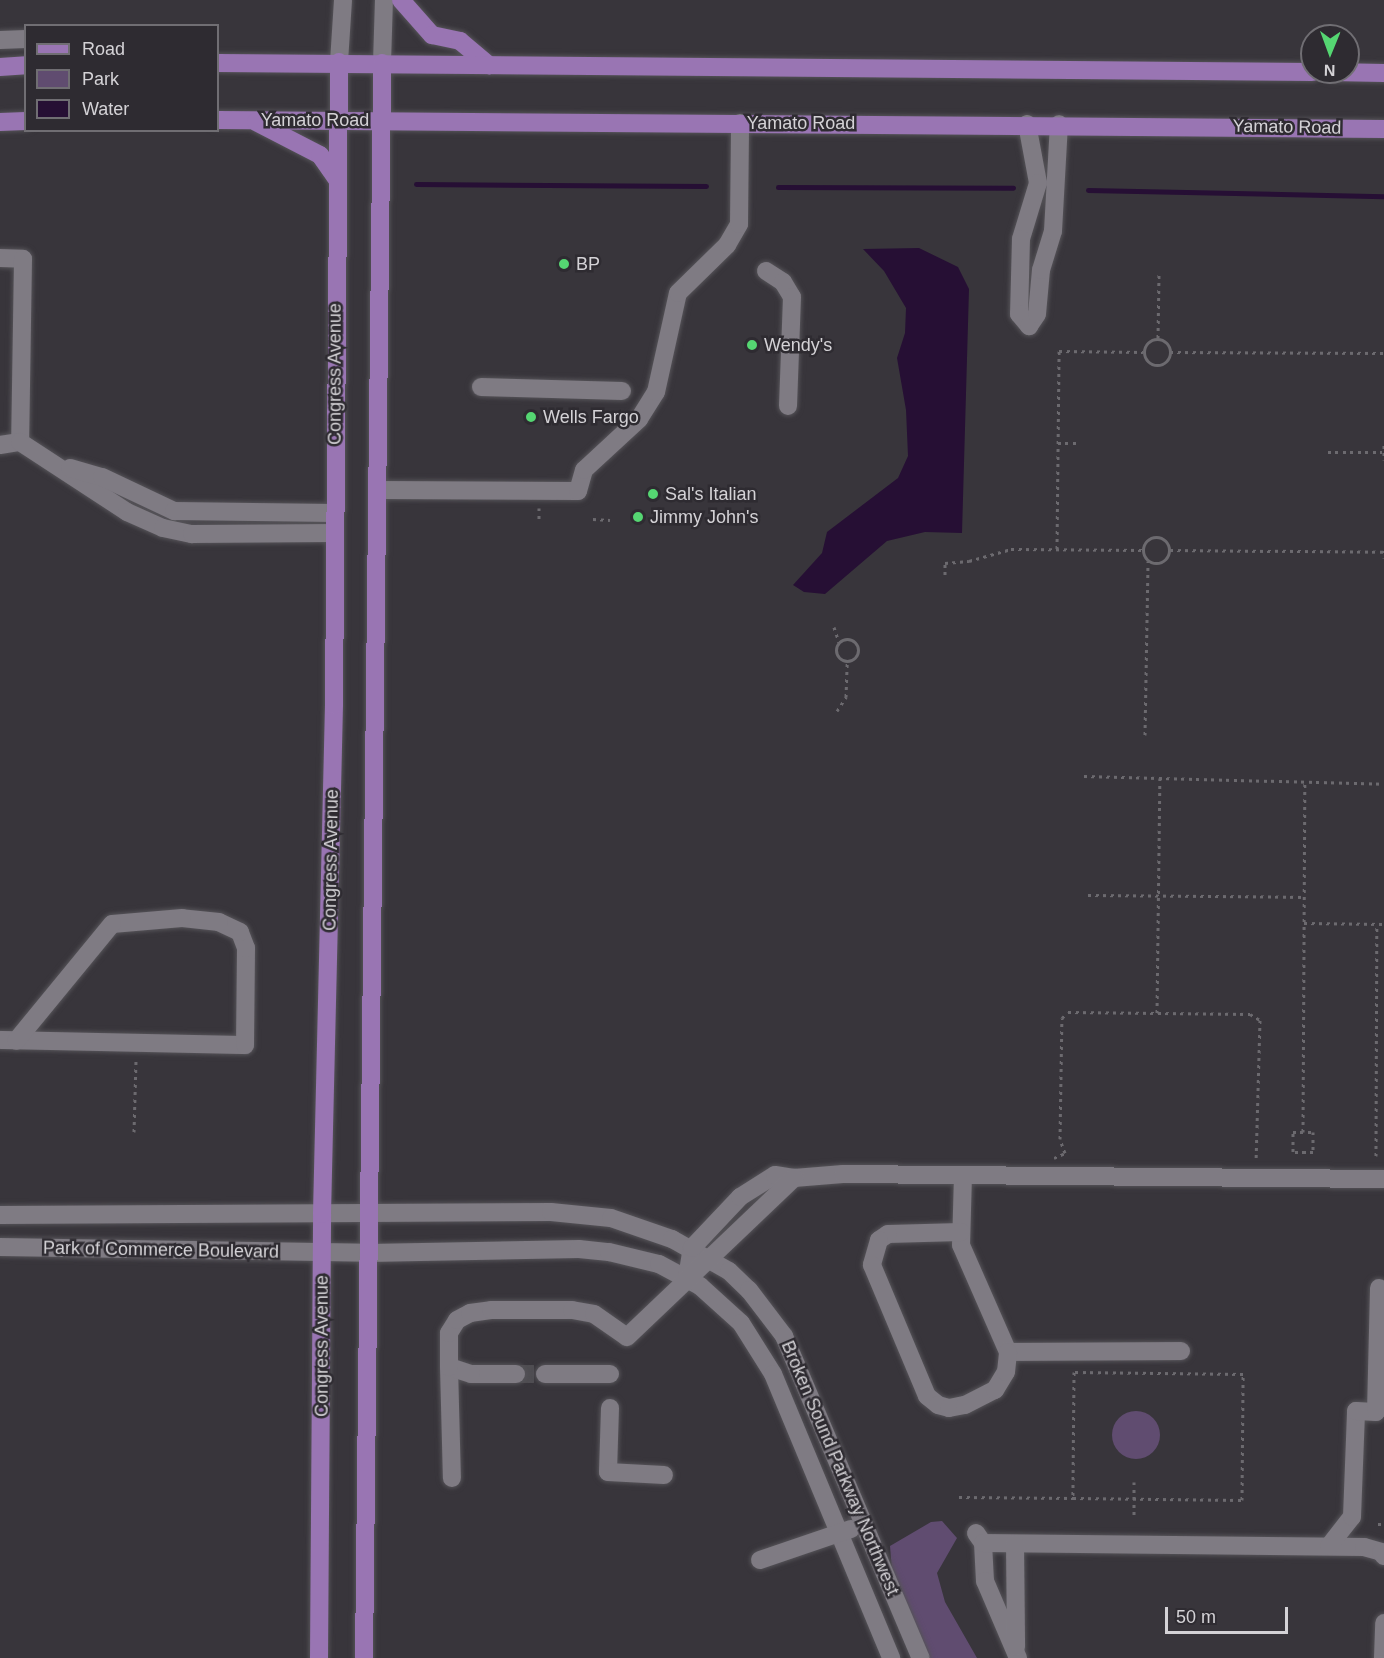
<!DOCTYPE html>
<style>
body{margin:0}
#map{position:relative;width:1384px;height:1658px;overflow:hidden;background:#38353b;font-family:Arial,sans-serif}
div>[style]{position:absolute}
.green>*{inset:0;background:#604c70}
.round{border-radius:50%}
.water>*{inset:0;background:#260f34}
.stream>*{height:5px;margin:-2.5px;padding:0 2.5px;transform-origin:2.5px;border-radius:2.5px;background:#260f34}
.minor-tunnel>*{height:18px;margin-top:-9px;transform-origin:0;background:repeating-linear-gradient(90deg,#4f4d52 0 18px,transparent 0 27px)}
.path>*{height:3px;margin-top:-1.5px;transform-origin:0;background:repeating-linear-gradient(90deg,#6c6a6f 0 3px,transparent 0 7.5px)}
.path>.ring{margin:-1.5px;padding:0;box-sizing:content-box;background:none;border:3px solid #6c6a6f;border-radius:50%}
.roads{filter:drop-shadow(0 0 2px #555358) drop-shadow(0 0 2px #555358)}
.minor>*{height:18px;margin:-9px;padding:0 9px;transform-origin:9px;border-radius:9px;background:#7f7b83}
.major>*{height:18px;margin:-9px;padding:0 9px;transform-origin:9px;border-radius:9px;background:#9975b3}
.dots>*{width:16px;height:16px;translate:-50% -50%;box-sizing:border-box;border:3px solid #2e2b31;border-radius:50%}
span{translate:-50% -50%;white-space:nowrap;text-align:center;line-height:1.15;-webkit-text-stroke:5px #2e2b31;paint-order:stroke}
.street-label{font-size:18px;color:#d4d2d6}
.poi-label{font-size:18px;color:#d4d2d6}
.left{translate:0 -50%;text-align:left}
.legend{position:absolute;left:24px;top:24px;width:195px;height:108px;box-sizing:border-box;background:#2e2b31;border:2px solid #706e73;margin:0;padding:8px 10px;list-style:none;font-size:18px;color:#d4d2d6}
.legend li{display:flex;align-items:center;gap:12px;height:30px}
.legend b{width:30px;border:2px solid #706e73}
.north{position:absolute;left:1300px;top:24px;width:60px;height:60px;box-sizing:border-box;background:#2e2b31;border:2px solid #706e73;border-radius:50%;rotate:181deg;font-size:16px;font-weight:700;line-height:24px;text-align:center;color:#d4d2d6}
.north::after{content:'';display:block;margin:auto;width:21px;height:27px;background:#55d672;clip-path:polygon(50% 0,100% 100%,50% 72%,0 100%)}
.scale{position:absolute;left:1165px;top:1607px;width:123px;height:27px;box-sizing:border-box;border:3px solid #d4d2d6;border-top:0;padding-left:8px;font-size:18px;line-height:21px;white-space:nowrap;color:#d4d2d6;-webkit-text-stroke:4px #2e2b31;paint-order:stroke}
</style>
<div id="map">
<div class="green">
<i class="round" style="left:1112px;top:1411px;width:48px;height:48px"></i>
<i style="clip-path:polygon(942px 1521px,957px 1538px,937px 1573px,945px 1602px,977px 1658px,930px 1658px,893px 1582px,890px 1546px,931px 1522px)"></i>
</div>
<div class="water">
<i style="clip-path:polygon(919px 248px,958px 267px,969px 289px,962px 533px,925px 532px,887px 541px,825px 594px,804px 592px,793px 585px,822px 553px,827px 532px,898px 478px,908px 456px,906px 410px,897px 358px,905px 333px,906px 308px,884px 271px,863px 249px)"></i>
</div>
<div class="stream">
<i style="left:416px;top:184px;width:290px;rotate:0.4deg"></i>
<i style="left:778px;top:187px;width:235px;rotate:0.2deg"></i>
<i style="left:1088px;top:190px;width:296px;rotate:1.2deg"></i>
</div>
<div class="minor-tunnel">
<i style="left:516px;top:1374px;width:29px"></i>
</div>
<div class="path">
<i style="left:1158px;top:338px;width:64px;rotate:-89.1deg"></i>
<i class="ring" style="left:1144px;top:339px;width:23px;height:23px"></i>
<i style="left:1170px;top:352px;width:214px;rotate:0.3deg"></i>
<i style="left:1058px;top:443px;width:19px"></i>
<i style="left:1384px;top:445px;width:15px;rotate:90deg"></i>
<i style="left:1328px;top:452px;width:54px"></i>
<i style="left:539px;top:508px;width:11px;rotate:90deg"></i>
<i style="left:593px;top:519px;width:17px;rotate:3deg"></i>
<i class="ring" style="left:1143px;top:537px;width:23px;height:23px"></i>
<i style="left:1057px;top:549px;width:198px;rotate:-89.4deg"></i>
<i style="left:1059px;top:351px;width:84px;rotate:0.7deg"></i>
<i style="left:1170px;top:550px;width:214px;rotate:0.5deg"></i>
<i style="left:1384px;top:550px;width:8px;rotate:90deg"></i>
<i style="left:945px;top:575px;width:12px;rotate:-90deg"></i>
<i style="left:945px;top:563px;width:24px;rotate:-5deg"></i>
<i style="left:969px;top:561px;width:44px;rotate:-15.9deg"></i>
<i style="left:1011px;top:549px;width:132px;rotate:0.4deg"></i>
<i style="left:834px;top:627px;width:16px;rotate:72deg"></i>
<i class="ring" style="left:836px;top:639px;width:19px;height:19px"></i>
<i style="left:837px;top:711px;width:17px;rotate:-57deg"></i>
<i style="left:846px;top:697px;width:36px;rotate:-88deg"></i>
<i style="left:1145px;top:735px;width:174px;rotate:-89deg"></i>
<i style="left:1084px;top:776px;width:300px;rotate:1.5deg"></i>
<i style="left:1088px;top:895px;width:216px;rotate:0.5deg"></i>
<i style="left:1304px;top:923px;width:80px;rotate:0.7deg"></i>
<i style="left:1157px;top:1013px;width:235px;rotate:-89.3deg"></i>
<i style="left:134px;top:1132px;width:73px;rotate:-88.4deg"></i>
<i style="left:1293px;top:1132px;width:20px"></i>
<i style="left:1313px;top:1132px;width:20px;rotate:90deg"></i>
<i style="left:1313px;top:1152px;width:20px;rotate:180deg"></i>
<i style="left:1293px;top:1152px;width:20px;rotate:-90deg"></i>
<i style="left:1303px;top:1132px;width:350px;rotate:-89.7deg"></i>
<i style="left:1376px;top:1156px;width:232px;rotate:-89.8deg"></i>
<i style="left:1054px;top:1158px;width:12px;rotate:-24deg"></i>
<i style="left:1065px;top:1153px;width:15px;rotate:-110deg"></i>
<i style="left:1060px;top:1139px;width:121px;rotate:-89.1deg"></i>
<i style="left:1062px;top:1018px;width:8px;rotate:-45deg"></i>
<i style="left:1068px;top:1012px;width:182px;rotate:0.6deg"></i>
<i style="left:1250px;top:1014px;width:12px;rotate:31deg"></i>
<i style="left:1260px;top:1020px;width:139px;rotate:91.6deg"></i>
<i style="left:1134px;top:1482px;width:33px;rotate:90deg"></i>
<i style="left:959px;top:1497px;width:114px;rotate:0.5deg"></i>
<i style="left:1073px;top:1498px;width:169px;rotate:0.7deg"></i>
<i style="left:1242px;top:1500px;width:126px;rotate:-89.5deg"></i>
<i style="left:1243px;top:1374px;width:169px;rotate:-179.3deg"></i>
<i style="left:1074px;top:1372px;width:126px;rotate:90.5deg"></i>
<i style="left:1378px;top:1524px;width:6px"></i>
</div>
<div class="roads">
<div class="minor">
<i style="left:0;top:40px;width:26px;rotate:-2deg"></i>
<i style="left:339px;top:62px;width:62px;rotate:-86.3deg"></i>
<i style="left:382px;top:63px;width:63px;rotate:-88.2deg"></i>
<i style="left:1027px;top:124px;width:60px;rotate:79.4deg"></i>
<i style="left:1038px;top:183px;width:59px;rotate:106.9deg"></i>
<i style="left:1021px;top:239px;width:75px;rotate:91.5deg"></i>
<i style="left:1019px;top:314px;width:16px;rotate:50deg"></i>
<i style="left:1029px;top:326px;width:14px;rotate:-56deg"></i>
<i style="left:1037px;top:314px;width:44px;rotate:-84.8deg"></i>
<i style="left:1041px;top:270px;width:41px;rotate:-72.9deg"></i>
<i style="left:1053px;top:231px;width:107px;rotate:-86.8deg"></i>
<i style="left:0;top:258px;width:23px;rotate:2deg"></i>
<i style="left:23px;top:259px;width:183px;rotate:90.9deg"></i>
<i style="left:766px;top:271px;width:20px;rotate:33deg"></i>
<i style="left:783px;top:282px;width:17px;rotate:59deg"></i>
<i style="left:792px;top:297px;width:109px;rotate:92.1deg"></i>
<i style="left:481px;top:387px;width:141px;rotate:1.6deg"></i>
<i style="left:0;top:445px;width:20px;rotate:-9deg"></i>
<i style="left:20px;top:442px;width:128px;rotate:33.2deg"></i>
<i style="left:127px;top:512px;width:39px;rotate:24deg"></i>
<i style="left:163px;top:528px;width:30px;rotate:12deg"></i>
<i style="left:192px;top:534px;width:142px;rotate:-0.4deg"></i>
<i style="left:70px;top:468px;width:33px;rotate:16deg"></i>
<i style="left:102px;top:477px;width:80px;rotate:25.3deg"></i>
<i style="left:174px;top:511px;width:160px;rotate:0.7deg"></i>
<i style="left:378px;top:490px;width:200px;rotate:0.3deg"></i>
<i style="left:578px;top:491px;width:22px;rotate:-74deg"></i>
<i style="left:584px;top:470px;width:75px;rotate:-42.8deg"></i>
<i style="left:639px;top:419px;width:32px;rotate:-58deg"></i>
<i style="left:656px;top:392px;width:101px;rotate:-77.5deg"></i>
<i style="left:678px;top:293px;width:69px;rotate:-44.4deg"></i>
<i style="left:727px;top:245px;width:24px;rotate:-60deg"></i>
<i style="left:739px;top:224px;width:101px;rotate:-89.4deg"></i>
<i style="left:0;top:1040px;width:245px;rotate:1.2deg"></i>
<i style="left:245px;top:1045px;width:97px;rotate:-89.4deg"></i>
<i style="left:246px;top:948px;width:17px;rotate:-111deg"></i>
<i style="left:240px;top:932px;width:23px;rotate:-155deg"></i>
<i style="left:219px;top:922px;width:37px;rotate:-174deg"></i>
<i style="left:182px;top:918px;width:70px;rotate:175.1deg"></i>
<i style="left:112px;top:924px;width:151px;rotate:129.4deg"></i>
<i style="left:963px;top:1175px;width:70px;rotate:91.6deg"></i>
<i style="left:961px;top:1245px;width:117px;rotate:66.3deg"></i>
<i style="left:1008px;top:1352px;width:173px;rotate:-0.3deg"></i>
<i style="left:0;top:1215px;width:551px;rotate:-0.31deg"></i>
<i style="left:551px;top:1212px;width:60px;rotate:5.7deg"></i>
<i style="left:611px;top:1218px;width:65px;rotate:19deg"></i>
<i style="left:672px;top:1239px;width:65px;rotate:29.3deg"></i>
<i style="left:729px;top:1271px;width:28px;rotate:44deg"></i>
<i style="left:749px;top:1290px;width:58px;rotate:52.7deg"></i>
<i style="left:784px;top:1336px;width:350px;rotate:67deg"></i>
<i style="left:961px;top:1232px;width:73px;rotate:178.4deg"></i>
<i style="left:888px;top:1234px;width:11px;rotate:146deg"></i>
<i style="left:879px;top:1240px;width:26px;rotate:106deg"></i>
<i style="left:872px;top:1265px;width:142px;rotate:67.2deg"></i>
<i style="left:927px;top:1396px;width:14px;rotate:39deg"></i>
<i style="left:938px;top:1405px;width:11px;rotate:15deg"></i>
<i style="left:949px;top:1408px;width:16px;rotate:-11deg"></i>
<i style="left:965px;top:1405px;width:34px;rotate:-27deg"></i>
<i style="left:995px;top:1390px;width:21px;rotate:-59deg"></i>
<i style="left:1006px;top:1372px;width:20px;rotate:-84deg"></i>
<i style="left:0;top:1247px;width:368px;rotate:0.9deg"></i>
<i style="left:368px;top:1253px;width:211px;rotate:-1.1deg"></i>
<i style="left:579px;top:1249px;width:30px;rotate:6deg"></i>
<i style="left:609px;top:1252px;width:51px;rotate:13.5deg"></i>
<i style="left:659px;top:1264px;width:47px;rotate:28.2deg"></i>
<i style="left:700px;top:1286px;width:55px;rotate:42.1deg"></i>
<i style="left:741px;top:1323px;width:60px;rotate:57.9deg"></i>
<i style="left:773px;top:1374px;width:308px;rotate:67.4deg"></i>
<i style="left:687px;top:1278px;width:30px;rotate:-81deg"></i>
<i style="left:692px;top:1248px;width:70px;rotate:-46.7deg"></i>
<i style="left:740px;top:1197px;width:41px;rotate:-32.2deg"></i>
<i style="left:775px;top:1175px;width:19px;rotate:9deg"></i>
<i style="left:794px;top:1178px;width:49px;rotate:-4.7deg"></i>
<i style="left:843px;top:1174px;width:541px;rotate:0.53deg"></i>
<i style="left:449px;top:1367px;width:111px;rotate:88.5deg"></i>
<i style="left:516px;top:1374px;width:45px;rotate:180deg"></i>
<i style="left:471px;top:1374px;width:23px;rotate:-162deg"></i>
<i style="left:449px;top:1367px;width:34px;rotate:-90deg"></i>
<i style="left:449px;top:1333px;width:15px;rotate:-58deg"></i>
<i style="left:457px;top:1320px;width:15px;rotate:-28deg"></i>
<i style="left:470px;top:1313px;width:21px;rotate:-8deg"></i>
<i style="left:491px;top:1310px;width:81px"></i>
<i style="left:572px;top:1310px;width:22px;rotate:10deg"></i>
<i style="left:594px;top:1314px;width:40px;rotate:34.9deg"></i>
<i style="left:627px;top:1337px;width:231px;rotate:-43.6deg"></i>
<i style="left:545px;top:1374px;width:65px"></i>
<i style="left:610px;top:1408px;width:64px;rotate:91.8deg"></i>
<i style="left:608px;top:1472px;width:56px;rotate:3.1deg"></i>
<i style="left:976px;top:1533px;width:12px;rotate:55deg"></i>
<i style="left:983px;top:1543px;width:38px;rotate:87deg"></i>
<i style="left:985px;top:1581px;width:84px;rotate:66.8deg"></i>
<i style="left:983px;top:1543px;width:381px;rotate:0.6deg"></i>
<i style="left:1364px;top:1547px;width:18px;rotate:16deg"></i>
<i style="left:1381px;top:1552px;width:5px;rotate:53deg"></i>
<i style="left:1015px;top:1544px;width:103px;rotate:89.4deg"></i>
<i style="left:1329px;top:1546px;width:37px;rotate:-52deg"></i>
<i style="left:1352px;top:1517px;width:106px;rotate:-87.8deg"></i>
<i style="left:1356px;top:1411px;width:20px;rotate:3deg"></i>
<i style="left:1376px;top:1412px;width:124px;rotate:-88.6deg"></i>
<i style="left:760px;top:1560px;width:96px;rotate:-18.8deg"></i>
<i style="left:1383px;top:1658px;width:35px;rotate:-88deg"></i>
</div>
<div class="major">
<i style="left:401px;top:0;width:47px;rotate:48.5deg"></i>
<i style="left:432px;top:35px;width:29px;rotate:12deg"></i>
<i style="left:460px;top:41px;width:38px;rotate:40deg"></i>
<i style="left:218px;top:63px;width:1094px;rotate:0.47deg"></i>
<i style="left:0;top:67px;width:26px;rotate:-4deg"></i>
<i style="left:1331px;top:72px;width:53px;rotate:1.1deg"></i>
<i style="left:218px;top:120px;width:1166px;rotate:0.44deg"></i>
<i style="left:0;top:122px;width:26px;rotate:-2deg"></i>
<i style="left:256px;top:122px;width:72px;rotate:27.3deg"></i>
<i style="left:320px;top:155px;width:29px;rotate:55deg"></i>
<i style="left:319px;top:1658px;width:444px;rotate:-89.6deg"></i>
<i style="left:322px;top:1214px;width:509px;rotate:-88.65deg"></i>
<i style="left:334px;top:705px;width:643px;rotate:-89.55deg"></i>
<i style="left:364px;top:1658px;width:1595px;rotate:-89.35deg"></i>
</div>
</div>
<div class="dots">
<i style="left:564px;top:264px;background:#55d672"></i>
<i style="left:752px;top:345px;background:#55d672"></i>
<i style="left:531px;top:417px;background:#55d672"></i>
<i style="left:653px;top:494px;background:#55d672"></i>
<i style="left:638px;top:517px;background:#55d672"></i>
</div>
<div class="street-label">
<span style="left:315px;top:120px">Yamato Road</span>
<span style="left:801px;top:123px">Yamato Road</span>
<span style="left:1287px;top:127px;rotate:1deg">Yamato Road</span>
<span style="left:335px;top:374px;rotate:-90deg">Congress Avenue</span>
<span style="left:331px;top:860px;rotate:-89deg">Congress Avenue</span>
<span style="left:161px;top:1250px;rotate:1deg">Park of Commerce Boulevard</span>
<span style="left:322px;top:1346px;rotate:-90deg">Congress Avenue</span>
<span style="left:840px;top:1468px;rotate:67deg">Broken Sound Parkway Northwest</span>
</div>
<div class="poi-label">
<span class="left" style="left:576px;top:264px">BP</span>
<span class="left" style="left:764px;top:345px">Wendy's</span>
<span class="left" style="left:543px;top:417px">Wells Fargo</span>
<span class="left" style="left:665px;top:494px">Sal's Italian</span>
<span class="left" style="left:650px;top:517px">Jimmy John's</span>
</div>
<ul class="legend">
<li><b style="height:8px;background:#9975b3"></b>Road</li>
<li><b style="height:16px;background:#604c70"></b>Park</li>
<li><b style="height:16px;background:#260f34"></b>Water</li>
</ul>
<div class="north">N</div>
<div class="scale">50 m</div>
</div>
